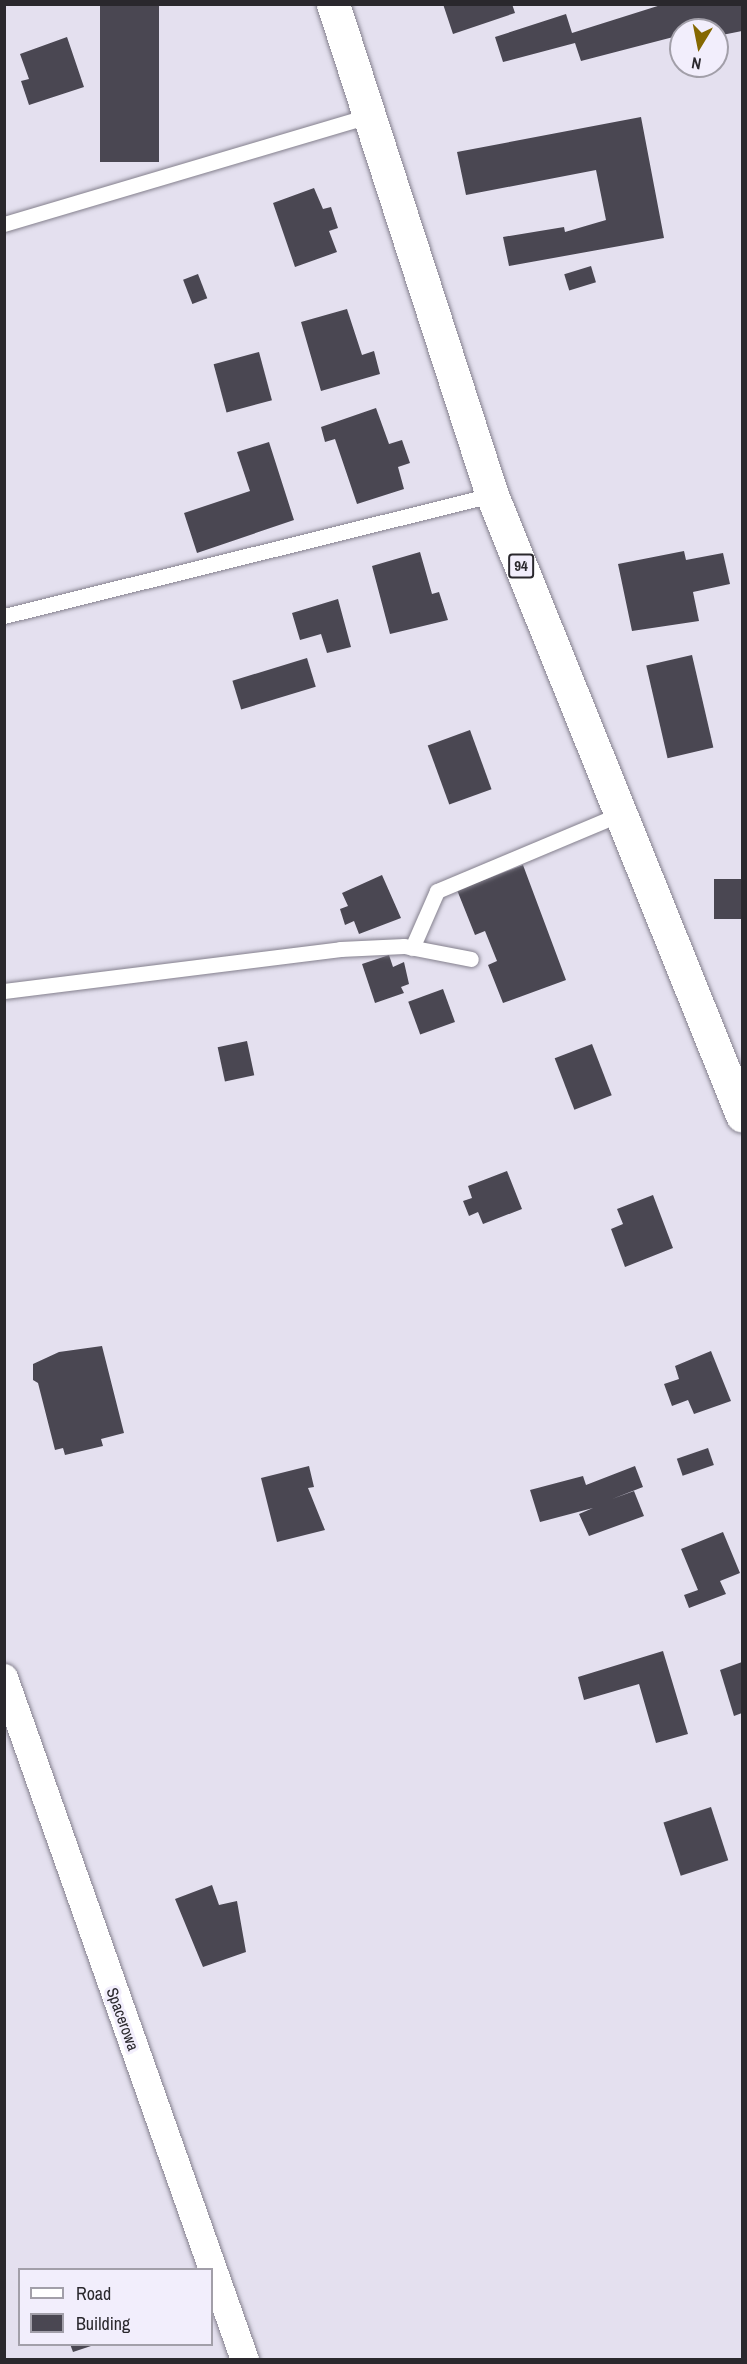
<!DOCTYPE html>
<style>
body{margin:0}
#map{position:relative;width:747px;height:2364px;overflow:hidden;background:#e4e0ef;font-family:"Archivo Narrow",sans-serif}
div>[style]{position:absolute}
.building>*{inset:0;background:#4a4752;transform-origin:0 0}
.roads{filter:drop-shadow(0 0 2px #84808d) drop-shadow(0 0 2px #84808d)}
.lane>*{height:15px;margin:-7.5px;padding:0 7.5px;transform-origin:7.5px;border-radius:7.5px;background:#fff}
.street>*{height:28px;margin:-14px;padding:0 14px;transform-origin:14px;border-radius:14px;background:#fff}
.primary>*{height:33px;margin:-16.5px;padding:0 16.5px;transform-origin:16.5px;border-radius:16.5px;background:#fff}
span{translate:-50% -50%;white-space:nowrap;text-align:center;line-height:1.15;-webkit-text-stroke:6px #f2eefc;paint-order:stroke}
.shield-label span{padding:2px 4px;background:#f2eefc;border:2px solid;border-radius:4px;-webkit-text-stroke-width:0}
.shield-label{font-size:15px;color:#2a282d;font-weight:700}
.street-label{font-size:16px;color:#2a282d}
.frame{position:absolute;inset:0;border:6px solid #2a282d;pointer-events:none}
.legend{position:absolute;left:18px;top:2268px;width:195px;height:78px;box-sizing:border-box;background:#f2eefc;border:2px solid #a29fa9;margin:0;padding:8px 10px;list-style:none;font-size:18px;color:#2a282d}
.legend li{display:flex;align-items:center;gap:12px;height:30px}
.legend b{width:30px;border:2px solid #a29fa9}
.north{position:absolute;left:669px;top:18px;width:60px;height:60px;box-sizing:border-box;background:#f2eefc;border:2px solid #a29fa9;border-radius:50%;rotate:190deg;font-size:16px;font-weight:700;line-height:24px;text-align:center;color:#2a282d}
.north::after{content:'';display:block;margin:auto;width:21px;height:27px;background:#856801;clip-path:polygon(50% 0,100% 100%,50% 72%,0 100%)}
</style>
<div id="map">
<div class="building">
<i style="left:100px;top:4px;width:59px;height:158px"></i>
<i style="clip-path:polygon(443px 4px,512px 4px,515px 13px,453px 34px)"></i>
<i style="clip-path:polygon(664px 4px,742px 4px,742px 31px,717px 36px,717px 30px,681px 30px,681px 35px,581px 61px,575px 43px,503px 62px,495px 37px,566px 14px,572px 33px)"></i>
<i style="clip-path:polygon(67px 37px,84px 87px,29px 105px,21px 81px,29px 79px,20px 54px)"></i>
<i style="clip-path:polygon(641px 117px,664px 238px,509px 266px,503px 237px,564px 227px,565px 232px,606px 220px,596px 170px,466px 195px,457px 152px)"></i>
<i style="clip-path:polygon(314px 188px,323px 209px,331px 207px,338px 228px,329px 231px,337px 252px,295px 267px,273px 203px)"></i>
<i style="left:591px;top:266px;width:17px;height:28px;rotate:73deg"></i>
<i style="left:198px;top:274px;width:26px;height:16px;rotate:69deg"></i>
<i style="clip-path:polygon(347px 309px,362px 355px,374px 351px,380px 374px,321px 391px,301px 322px)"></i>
<i style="left:259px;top:352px;width:50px;height:47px;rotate:75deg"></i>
<i style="clip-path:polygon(376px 408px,389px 444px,402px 440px,410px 463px,398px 467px,404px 489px,357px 504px,335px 439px,325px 442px,321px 427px)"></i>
<i style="clip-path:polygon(269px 442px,294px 520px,197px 553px,184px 513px,250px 491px,237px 452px)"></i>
<i style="clip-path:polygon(684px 551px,686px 560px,723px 553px,730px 584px,693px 592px,699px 621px,632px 631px,618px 564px)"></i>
<i style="clip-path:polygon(420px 552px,432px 594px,439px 592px,448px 620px,390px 634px,372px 566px)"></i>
<i style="clip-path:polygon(338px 599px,351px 647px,327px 653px,321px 634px,300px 640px,292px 613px)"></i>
<i style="left:692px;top:655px;width:95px;height:47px;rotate:77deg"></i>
<i style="left:307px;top:658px;width:30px;height:78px;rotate:73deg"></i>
<i style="left:470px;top:730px;width:63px;height:45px;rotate:70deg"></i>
<i style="clip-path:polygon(523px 865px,566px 980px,503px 1003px,488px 965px,497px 961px,485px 931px,475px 935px,457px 890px)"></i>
<i style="clip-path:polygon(382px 875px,401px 918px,359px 934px,354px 921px,345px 925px,340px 909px,348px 906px,342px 893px)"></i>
<i style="left:742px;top:879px;width:40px;height:28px;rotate:90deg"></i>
<i style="clip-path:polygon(389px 955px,393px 967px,404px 962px,409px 984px,401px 987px,404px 993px,375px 1003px,362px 964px)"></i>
<i style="left:443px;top:989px;width:35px;height:37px;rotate:70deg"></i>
<i style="left:247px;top:1041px;width:35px;height:30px;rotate:78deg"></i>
<i style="left:592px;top:1044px;width:55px;height:40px;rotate:69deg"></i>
<i style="clip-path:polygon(507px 1171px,522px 1209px,483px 1224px,478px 1212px,469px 1216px,463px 1201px,472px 1198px,468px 1186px)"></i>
<i style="clip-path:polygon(653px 1195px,673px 1248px,625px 1267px,611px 1229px,623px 1224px,617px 1209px)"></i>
<i style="clip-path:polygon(102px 1346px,124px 1433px,101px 1439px,103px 1446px,65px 1455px,63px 1448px,55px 1450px,38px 1383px,33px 1380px,33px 1364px,59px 1352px)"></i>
<i style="clip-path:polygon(711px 1351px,731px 1401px,694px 1414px,688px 1400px,672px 1406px,664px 1384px,679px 1379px,675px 1366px)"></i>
<i style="left:708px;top:1448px;width:18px;height:33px;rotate:71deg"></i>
<i style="clip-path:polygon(309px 1466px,314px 1487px,308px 1488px,325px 1530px,277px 1542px,261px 1478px)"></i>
<i style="clip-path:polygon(635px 1466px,643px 1487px,612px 1499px,634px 1491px,644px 1516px,589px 1536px,579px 1514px,593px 1508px,540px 1522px,530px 1490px,583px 1476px,586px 1485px)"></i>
<i style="clip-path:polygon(723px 1532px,740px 1573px,720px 1581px,726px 1594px,689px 1608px,684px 1595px,698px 1590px,681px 1549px)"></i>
<i style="clip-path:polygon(663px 1651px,688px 1734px,656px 1743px,639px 1684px,584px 1700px,578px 1677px)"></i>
<i style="clip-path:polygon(742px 1662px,742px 1713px,734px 1716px,720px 1670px)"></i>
<i style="left:711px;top:1807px;width:56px;height:50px;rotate:72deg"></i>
<i style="clip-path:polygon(212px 1885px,219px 1905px,237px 1901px,246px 1952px,203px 1967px,175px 1899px)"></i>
<i style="clip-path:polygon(70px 2344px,94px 2344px,94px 2345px,73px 2352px)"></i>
</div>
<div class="roads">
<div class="lane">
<i style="left:4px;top:224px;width:385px;rotate:-16.5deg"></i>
<i style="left:4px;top:616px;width:503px;rotate:-13.93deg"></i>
<i style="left:412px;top:948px;width:62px;rotate:-66.3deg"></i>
<i style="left:437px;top:891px;width:202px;rotate:-22.8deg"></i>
<i style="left:4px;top:991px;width:339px;rotate:-7.1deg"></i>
<i style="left:340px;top:949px;width:64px;rotate:-2.7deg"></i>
<i style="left:404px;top:946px;width:68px;rotate:11deg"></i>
</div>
<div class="street">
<i style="left:4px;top:1678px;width:723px;rotate:70.54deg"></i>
</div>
<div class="primary">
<i style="left:333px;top:4px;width:516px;rotate:72.06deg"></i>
<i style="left:492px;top:495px;width:669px;rotate:68.04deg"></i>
</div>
</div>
<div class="shield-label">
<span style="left:521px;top:566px">94</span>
</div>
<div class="street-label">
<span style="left:123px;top:2019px;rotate:70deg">Spacerowa</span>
</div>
<div class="frame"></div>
<ul class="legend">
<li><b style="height:8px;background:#fff"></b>Road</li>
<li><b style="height:16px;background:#4a4752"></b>Building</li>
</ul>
<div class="north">N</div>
</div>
